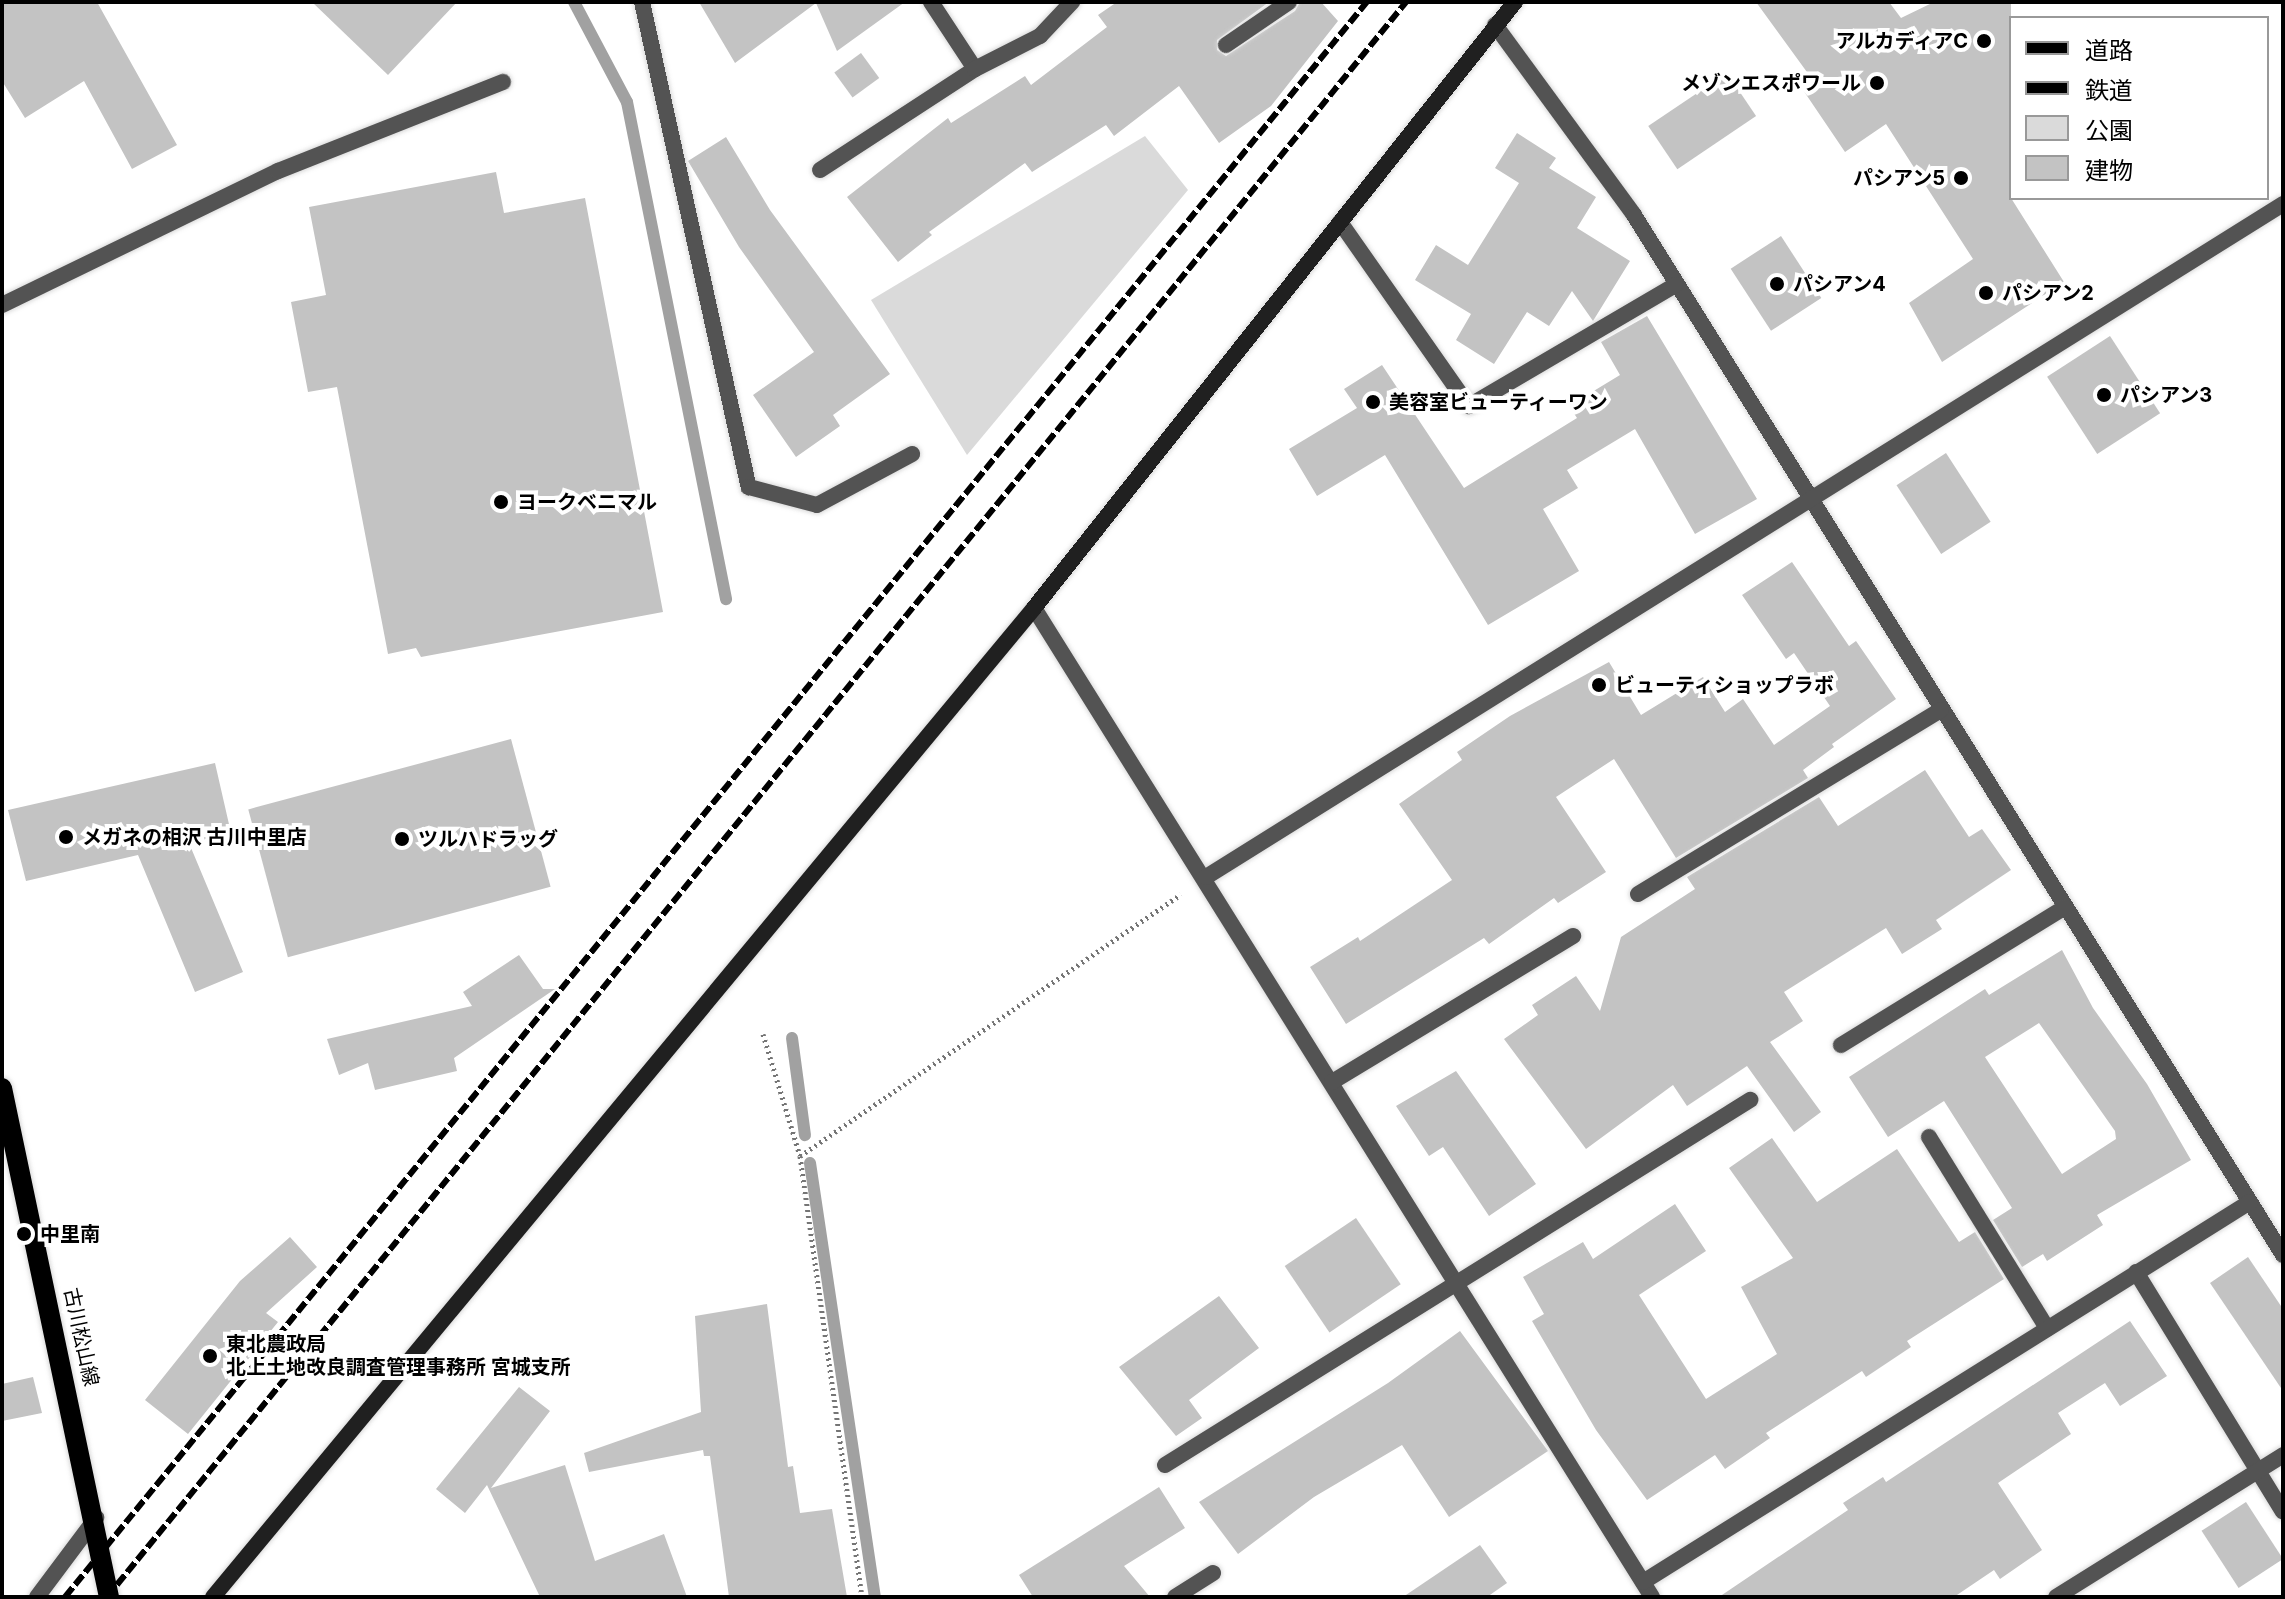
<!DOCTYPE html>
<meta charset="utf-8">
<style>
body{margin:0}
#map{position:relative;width:2285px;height:1599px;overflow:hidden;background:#fff;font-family:Inter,"Noto Sans JP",sans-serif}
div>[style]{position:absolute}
.green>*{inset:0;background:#dadada}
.stream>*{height:12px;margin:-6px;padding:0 6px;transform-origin:6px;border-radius:6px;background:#a1a1a1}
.building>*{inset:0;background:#c3c3c3;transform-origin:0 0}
.path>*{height:5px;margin-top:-2.5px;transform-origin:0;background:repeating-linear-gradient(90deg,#757575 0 2px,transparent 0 6px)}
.roads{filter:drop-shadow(0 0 2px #dbdbdb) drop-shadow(0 0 2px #dbdbdb)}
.lane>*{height:16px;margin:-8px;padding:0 8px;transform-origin:8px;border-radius:8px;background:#535353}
.street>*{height:16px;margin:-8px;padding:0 8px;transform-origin:8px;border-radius:8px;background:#535353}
.secondary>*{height:16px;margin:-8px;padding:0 8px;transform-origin:8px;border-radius:8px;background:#202020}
.primary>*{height:20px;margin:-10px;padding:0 10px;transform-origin:10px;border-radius:10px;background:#000}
.rail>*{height:6px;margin-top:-3px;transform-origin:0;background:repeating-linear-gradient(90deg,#000 0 12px,transparent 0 16px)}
.dots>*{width:22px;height:22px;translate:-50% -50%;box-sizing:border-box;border:4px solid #fff;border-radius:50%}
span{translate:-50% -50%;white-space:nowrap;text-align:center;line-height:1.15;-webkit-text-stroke:8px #fff;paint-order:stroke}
.poi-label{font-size:20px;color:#000;font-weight:700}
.right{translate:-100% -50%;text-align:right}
.left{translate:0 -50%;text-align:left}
.street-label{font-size:20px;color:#000}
.frame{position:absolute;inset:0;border:4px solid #000;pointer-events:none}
.legend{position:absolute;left:2009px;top:16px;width:260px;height:184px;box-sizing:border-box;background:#fff;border:2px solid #999;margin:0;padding:10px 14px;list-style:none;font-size:24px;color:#000}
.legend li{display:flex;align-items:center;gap:16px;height:40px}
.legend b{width:40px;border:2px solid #999}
</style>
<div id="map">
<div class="green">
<i style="clip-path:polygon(1145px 136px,1188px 190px,967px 455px,871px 300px)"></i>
</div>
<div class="stream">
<i style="left:574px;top:2px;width:113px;rotate:62.1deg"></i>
<i style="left:627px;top:102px;width:507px;rotate:78.73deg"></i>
<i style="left:792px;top:1038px;width:98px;rotate:82.4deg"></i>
<i style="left:810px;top:1163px;width:439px;rotate:81.5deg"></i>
</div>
<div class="building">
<i style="clip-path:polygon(2px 2px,97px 2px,177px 145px,132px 169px,84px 81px,25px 118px,2px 81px)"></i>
<i style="clip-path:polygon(312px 2px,457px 2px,388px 75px)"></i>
<i style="clip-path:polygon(699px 2px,905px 2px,837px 51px,816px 3px,735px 63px)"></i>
<i style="clip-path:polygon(1117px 2px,1269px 2px,1217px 40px,1217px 50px,1226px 56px,1295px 11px,1300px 2px,1321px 2px,1338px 21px,1271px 106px,1219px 143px,1179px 86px,1114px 136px,1106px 125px,1032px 172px,1025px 163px,929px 232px,932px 235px,898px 262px,847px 197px,948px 118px,951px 123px,1025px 76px,1031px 85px,1107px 27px,1098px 15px)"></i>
<i style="clip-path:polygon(1756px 2px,1889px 2px,1901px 18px,1934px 2px,2011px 2px,2011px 198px,2064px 282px,1942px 362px,1909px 303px,1973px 259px,1886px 124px,1845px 152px,1801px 87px,1812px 79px)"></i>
<i style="left:861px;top:53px;width:31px;height:33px;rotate:54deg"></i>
<i style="left:1727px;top:73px;width:52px;height:95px;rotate:56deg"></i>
<i style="clip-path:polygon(1517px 133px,1556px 158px,1549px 168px,1596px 197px,1577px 228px,1630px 261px,1593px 321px,1572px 291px,1549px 326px,1527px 312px,1494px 364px,1456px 340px,1471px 314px,1415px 280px,1436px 245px,1468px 265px,1519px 183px,1495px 168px)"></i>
<i style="clip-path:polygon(726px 137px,770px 210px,890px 374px,833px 415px,840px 426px,796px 457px,753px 395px,814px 352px,739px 247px,688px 161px)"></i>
<i style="clip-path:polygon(496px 172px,504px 213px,585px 198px,663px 612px,421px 657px,416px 648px,388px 654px,337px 387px,308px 392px,291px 302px,326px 295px,309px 207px)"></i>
<i style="left:1781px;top:236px;width:74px;height:60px;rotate:57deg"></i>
<i style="clip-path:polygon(1647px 316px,1757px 499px,1695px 534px,1635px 429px,1567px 470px,1578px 488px,1543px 509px,1579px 571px,1488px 625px,1385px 455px,1317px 496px,1289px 449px,1357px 408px,1344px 389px,1382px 365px,1464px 488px,1577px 418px,1569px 406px,1620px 375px,1601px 342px)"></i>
<i style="left:2110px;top:336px;width:92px;height:75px;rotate:57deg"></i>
<i style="left:1946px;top:453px;width:82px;height:59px;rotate:57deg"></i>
<i style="clip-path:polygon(1792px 562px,1849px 646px,1856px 641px,1896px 699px,1832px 744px,1834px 747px,1803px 770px,1808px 778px,1676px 858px,1614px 759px,1556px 797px,1606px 872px,1558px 903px,1554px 898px,1489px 944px,1484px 938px,1346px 1024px,1310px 967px,1358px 937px,1360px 941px,1452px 880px,1399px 804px,1462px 760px,1457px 752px,1510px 716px,1609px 662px,1641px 715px,1703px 677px,1725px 712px,1743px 699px,1774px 745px,1830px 706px,1794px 653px,1786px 659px,1742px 595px)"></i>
<i style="left:511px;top:739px;width:153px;height:272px;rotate:75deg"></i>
<i style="clip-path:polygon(215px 763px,231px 833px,189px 843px,243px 972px,195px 992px,138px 855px,26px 881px,8px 810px)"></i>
<i style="clip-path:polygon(1925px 770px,1969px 837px,1982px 829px,2011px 870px,1936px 920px,1942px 929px,1902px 954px,1886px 928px,1784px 992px,1803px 1021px,1770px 1042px,1821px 1112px,1794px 1132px,1747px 1066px,1687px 1106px,1673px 1085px,1586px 1149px,1504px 1039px,1538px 1015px,1532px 1005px,1576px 976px,1600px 1011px,1621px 937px,1695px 889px,1687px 877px,1819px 797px,1838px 826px)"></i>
<i style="clip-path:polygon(evenodd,2062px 950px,2093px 1008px,2147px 1084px,2191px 1160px,2097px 1215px,2103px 1225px,2047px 1261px,2043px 1254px,2022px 1267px,1993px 1220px,2012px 1208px,1944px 1101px,1888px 1137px,1849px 1077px,1985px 989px,1989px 995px,2062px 950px,2039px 1023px,2115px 1131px,2116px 1139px,2062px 1174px,1985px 1057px,2039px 1023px)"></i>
<i style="clip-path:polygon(519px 955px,543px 989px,555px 989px,454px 1058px,457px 1071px,375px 1090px,368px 1063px,339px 1075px,327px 1039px,472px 1006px,463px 992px)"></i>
<i style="clip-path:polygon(1456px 1071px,1536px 1184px,1489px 1216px,1443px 1147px,1429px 1156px,1396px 1106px)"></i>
<i style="clip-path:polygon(1772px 1138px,1817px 1202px,1897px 1149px,1959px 1242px,1975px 1232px,2004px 1279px,1907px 1341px,1911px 1347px,1866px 1377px,1862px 1371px,1766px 1433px,1770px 1438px,1725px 1469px,1715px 1455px,1647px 1500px,1596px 1430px,1532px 1321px,1544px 1314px,1523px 1277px,1583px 1242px,1593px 1259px,1675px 1204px,1706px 1251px,1639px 1295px,1706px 1399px,1777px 1354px,1741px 1287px,1793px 1258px,1729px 1168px)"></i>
<i style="left:1356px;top:1218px;width:80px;height:86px;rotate:56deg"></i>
<i style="clip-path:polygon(290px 1237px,317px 1267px,266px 1313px,278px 1322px,188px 1434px,145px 1400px,240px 1281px)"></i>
<i style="clip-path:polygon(2248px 1257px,2283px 1309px,2283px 1391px,2210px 1283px)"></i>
<i style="clip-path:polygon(1219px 1296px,1259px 1348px,1189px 1400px,1202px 1418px,1176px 1436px,1119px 1367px)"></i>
<i style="clip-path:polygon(767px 1304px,788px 1467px,793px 1466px,800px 1513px,832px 1509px,847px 1597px,729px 1597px,710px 1456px,704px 1456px,703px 1450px,589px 1472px,584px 1453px,701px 1412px,695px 1316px)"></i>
<i style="clip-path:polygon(2130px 1321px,2167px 1376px,2120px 1406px,2105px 1383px,2058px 1413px,2071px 1434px,1998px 1483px,2042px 1550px,2000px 1579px,1994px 1570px,1954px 1597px,1719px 1597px,1848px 1510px,1843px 1503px,1883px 1477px,1886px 1482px)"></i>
<i style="clip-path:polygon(1460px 1331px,1548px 1451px,1449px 1517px,1402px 1445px,1314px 1497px,1238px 1554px,1199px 1502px,1388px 1383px)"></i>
<i style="clip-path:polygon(33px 1377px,42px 1413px,2px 1421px,2px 1384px)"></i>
<i style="clip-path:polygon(519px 1387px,550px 1411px,491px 1488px,565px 1465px,595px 1561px,664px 1534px,687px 1597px,540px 1597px,487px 1485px,465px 1513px,436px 1489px)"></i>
<i style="clip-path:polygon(1159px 1487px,1185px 1528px,1124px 1566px,1150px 1597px,1033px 1597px,1019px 1575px)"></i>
<i style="left:2246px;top:1502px;width:68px;height:53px;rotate:57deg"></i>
<i style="clip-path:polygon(1480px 1545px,1507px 1583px,1487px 1597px,1403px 1597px)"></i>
</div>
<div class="path">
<i style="left:763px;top:1034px;width:127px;rotate:73.1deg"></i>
<i style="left:800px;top:1156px;width:445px;rotate:82deg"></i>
<i style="left:800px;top:1156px;width:462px;rotate:-34.5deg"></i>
</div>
<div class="roads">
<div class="lane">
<i style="left:642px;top:2px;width:497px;rotate:77.6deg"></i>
<i style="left:749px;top:487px;width:70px;rotate:14.8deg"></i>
<i style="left:817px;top:505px;width:108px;rotate:-28.2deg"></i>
<i style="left:1226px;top:45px;width:76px;rotate:-34.3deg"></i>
<i style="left:1929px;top:1137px;width:225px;rotate:58.3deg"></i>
</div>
<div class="street">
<i style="left:931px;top:2px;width:80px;rotate:56.7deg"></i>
<i style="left:1495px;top:25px;width:235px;rotate:53.8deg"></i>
<i style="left:1634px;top:215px;width:1226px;rotate:58.03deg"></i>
<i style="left:820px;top:170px;width:185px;rotate:-33.1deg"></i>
<i style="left:975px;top:69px;width:73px;rotate:-26.9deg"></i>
<i style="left:1040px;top:36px;width:47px;rotate:-46.7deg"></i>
<i style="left:1340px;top:222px;width:225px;rotate:55deg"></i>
<i style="left:1469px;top:406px;width:239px;rotate:-30.4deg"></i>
<i style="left:2px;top:305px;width:307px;rotate:-25.9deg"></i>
<i style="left:278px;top:171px;width:242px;rotate:-21.6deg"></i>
<i style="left:1034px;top:608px;width:1166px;rotate:58deg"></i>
<i style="left:1206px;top:877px;width:1270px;rotate:-32deg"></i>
<i style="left:1638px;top:894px;width:354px;rotate:-31.3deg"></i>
<i style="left:1841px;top:1045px;width:263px;rotate:-31.6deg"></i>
<i style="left:1332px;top:1082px;width:282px;rotate:-31.2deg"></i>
<i style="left:2136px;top:1272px;width:281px;rotate:58.5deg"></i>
<i style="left:1165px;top:1465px;width:690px;rotate:-31.96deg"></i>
<i style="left:1643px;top:1582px;width:716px;rotate:-32.05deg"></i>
<i style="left:37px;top:1597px;width:99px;rotate:-53.2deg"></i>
<i style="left:1175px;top:1597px;width:45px;rotate:-32.3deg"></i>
<i style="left:2056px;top:1597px;width:268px;rotate:-32deg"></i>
</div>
<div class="secondary">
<i style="left:213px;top:1597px;width:1285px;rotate:-50.3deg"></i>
<i style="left:1034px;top:608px;width:774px;rotate:-51.56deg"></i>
</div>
<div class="primary">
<i style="left:2px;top:1088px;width:520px;rotate:78.13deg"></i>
</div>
</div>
<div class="rail">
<i style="left:65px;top:1597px;width:2059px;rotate:-50.78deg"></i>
<i style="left:107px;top:1597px;width:2057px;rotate:-50.84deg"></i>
</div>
<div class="dots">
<i style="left:1984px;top:41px;background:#000"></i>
<i style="left:1877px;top:83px;background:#000"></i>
<i style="left:1961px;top:178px;background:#000"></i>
<i style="left:1777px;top:284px;background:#000"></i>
<i style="left:1986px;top:293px;background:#000"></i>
<i style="left:2104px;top:395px;background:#000"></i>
<i style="left:1373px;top:402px;background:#000"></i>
<i style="left:501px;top:502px;background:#000"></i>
<i style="left:1599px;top:685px;background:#000"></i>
<i style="left:66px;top:837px;background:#000"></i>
<i style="left:402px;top:839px;background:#000"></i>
<i style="left:24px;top:1234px;background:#000"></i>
<i style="left:210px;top:1356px;background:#000"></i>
</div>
<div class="poi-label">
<span class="right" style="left:1968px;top:41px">アルカディアC</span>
<span class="right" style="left:1861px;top:83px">メゾンエスポワール</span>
<span class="right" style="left:1945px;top:178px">パシアン5</span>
<span class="left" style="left:1793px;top:284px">パシアン4</span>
<span class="left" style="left:2002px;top:293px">パシアン2</span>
<span class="left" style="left:2120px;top:395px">パシアン3</span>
<span class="left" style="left:1389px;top:402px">美容室ビューティーワン</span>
<span class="left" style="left:517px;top:502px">ヨークベニマル</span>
<span class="left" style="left:1615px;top:685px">ビューティショップラボ</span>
<span class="left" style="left:82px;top:837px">メガネの相沢 古川中里店</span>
<span class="left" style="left:418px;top:839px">ツルハドラッグ</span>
<span class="left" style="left:40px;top:1234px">中里南</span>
<span class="left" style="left:226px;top:1356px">東北農政局<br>北上土地改良調査管理事務所 宮城支所</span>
</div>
<div class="street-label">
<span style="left:81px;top:1337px;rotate:78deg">古川松山線</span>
</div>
<div class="frame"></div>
<ul class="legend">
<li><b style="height:10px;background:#000"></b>道路</li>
<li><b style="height:10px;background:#000"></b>鉄道</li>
<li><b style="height:22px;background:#dadada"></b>公園</li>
<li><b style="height:22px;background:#c3c3c3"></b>建物</li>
</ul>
</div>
